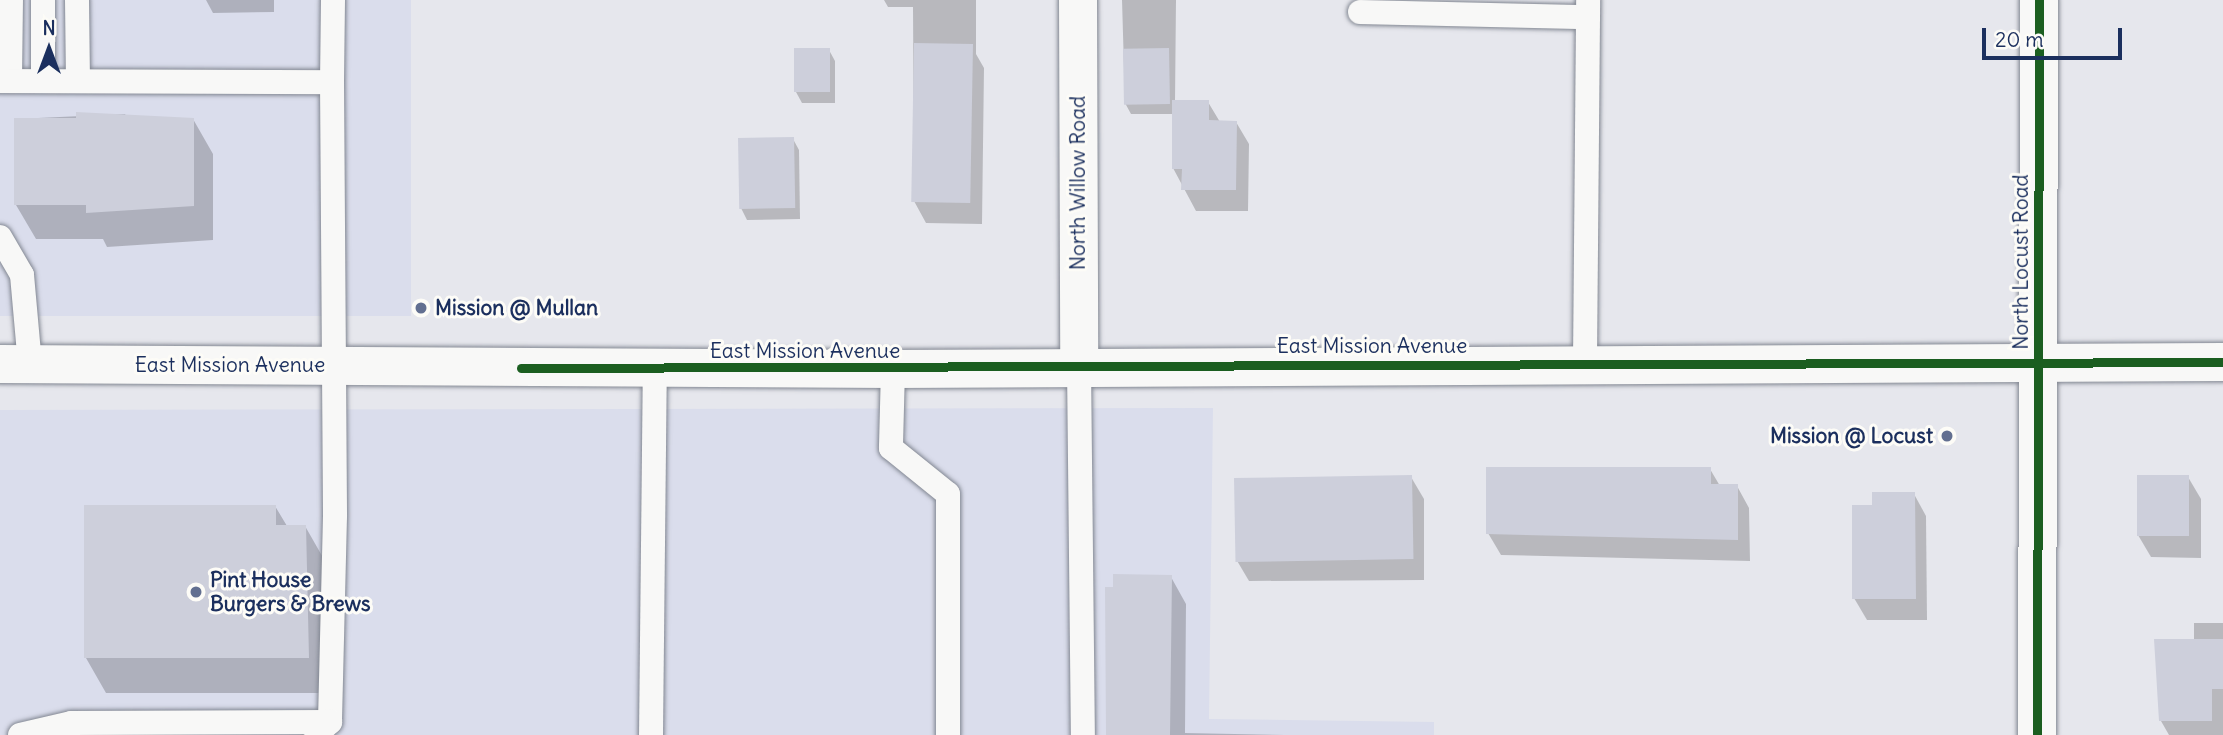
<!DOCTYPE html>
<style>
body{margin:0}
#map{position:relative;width:2223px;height:735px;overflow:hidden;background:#e6e7ed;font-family:Delius,sans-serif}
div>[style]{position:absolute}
.built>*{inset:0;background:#daddec;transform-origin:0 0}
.shadow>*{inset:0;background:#0003}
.building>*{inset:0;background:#cdcfdb;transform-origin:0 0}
.roads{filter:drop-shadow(0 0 2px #828792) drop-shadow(0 0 2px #828792)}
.lane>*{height:24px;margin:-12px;padding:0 12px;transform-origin:12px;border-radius:12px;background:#f8f8f7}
.street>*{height:38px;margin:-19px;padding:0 19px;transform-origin:19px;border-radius:19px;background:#f8f8f7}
.secondary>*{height:38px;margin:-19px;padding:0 19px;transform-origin:19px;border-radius:19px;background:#f8f8f7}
.cycleway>*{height:9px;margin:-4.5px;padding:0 4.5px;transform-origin:4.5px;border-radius:4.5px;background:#1b5e20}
.dots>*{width:19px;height:19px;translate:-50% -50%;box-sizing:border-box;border:4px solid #fdfcf7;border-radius:50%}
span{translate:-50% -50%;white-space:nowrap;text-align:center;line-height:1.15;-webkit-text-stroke:6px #fdfcf7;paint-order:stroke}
.street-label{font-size:21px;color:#1b2f5e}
.poi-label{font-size:21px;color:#1b2f5e;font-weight:700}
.left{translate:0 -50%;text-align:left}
.right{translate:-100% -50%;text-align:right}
.north{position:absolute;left:14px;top:14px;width:70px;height:70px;-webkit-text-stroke:5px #fdfcf7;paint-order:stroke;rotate:0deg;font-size:19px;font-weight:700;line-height:28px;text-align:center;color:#1b2f5e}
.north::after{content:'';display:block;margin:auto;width:24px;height:32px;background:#1b2f5e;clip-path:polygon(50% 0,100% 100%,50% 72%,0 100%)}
.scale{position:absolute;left:1982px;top:28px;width:140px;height:32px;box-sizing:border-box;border:4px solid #1b2f5e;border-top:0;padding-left:9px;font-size:21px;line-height:24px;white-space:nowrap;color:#1b2f5e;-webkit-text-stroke:5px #fdfcf7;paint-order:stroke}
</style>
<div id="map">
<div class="built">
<i style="left:0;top:0;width:411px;height:316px"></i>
<i style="clip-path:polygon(1213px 408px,1209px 719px,1434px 722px,1434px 735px,0 735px,0 410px)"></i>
</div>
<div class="shadow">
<i style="clip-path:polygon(206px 0,274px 0,274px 12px,213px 13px)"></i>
<i style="clip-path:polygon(884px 0,976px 0,976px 54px,984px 68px,982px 224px,926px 223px,914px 201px,913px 7px,888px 7px)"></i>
<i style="clip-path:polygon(1122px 0,1176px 0,1175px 102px,1208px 102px,1220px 122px,1236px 122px,1249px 144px,1248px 211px,1196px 211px,1173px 168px,1174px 114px,1131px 114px,1125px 103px)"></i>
<i style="clip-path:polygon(829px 50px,835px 61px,835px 103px,802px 103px,796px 92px)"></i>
<i style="clip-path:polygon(125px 114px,128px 119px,193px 119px,213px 154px,213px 240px,107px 247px,103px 239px,36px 239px,16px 205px,16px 119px)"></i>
<i style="clip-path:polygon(793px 139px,799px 150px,800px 219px,747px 220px,741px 208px)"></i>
<i style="clip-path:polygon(1710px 469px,1720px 486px,1737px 486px,1749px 508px,1750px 561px,1501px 555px,1488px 533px)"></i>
<i style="clip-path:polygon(1411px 477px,1424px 499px,1424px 580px,1249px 581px,1236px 559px)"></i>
<i style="clip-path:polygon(2188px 477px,2201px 499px,2201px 558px,2151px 557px,2138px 535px)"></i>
<i style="clip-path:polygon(1914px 494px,1926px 516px,1927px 620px,1867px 620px,1854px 598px,1874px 506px)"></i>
<i style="clip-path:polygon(86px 506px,275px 506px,287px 526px,305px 526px,325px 561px,328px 693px,106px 693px,86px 658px)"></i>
<i style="clip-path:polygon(1171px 577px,1186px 604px,1185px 733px,1285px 735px,1107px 735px)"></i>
<i style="clip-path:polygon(2194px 623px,2223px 623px,2223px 735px,2169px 735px,2161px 721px,2194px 641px)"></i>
</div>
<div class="building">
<i style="left:914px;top:43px;width:59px;height:159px;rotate:1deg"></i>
<i style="left:794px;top:48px;width:36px;height:44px"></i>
<i style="left:1169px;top:48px;width:56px;height:46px;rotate:89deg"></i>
<i style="clip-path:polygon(1172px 100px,1209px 100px,1209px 120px,1237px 121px,1236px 190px,1181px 190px,1182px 169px,1172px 169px)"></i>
<i style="clip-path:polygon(76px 112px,194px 118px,194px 206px,86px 213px,86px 205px,14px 205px,14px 118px,76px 118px)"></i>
<i style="left:794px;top:137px;width:71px;height:56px;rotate:89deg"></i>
<i style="clip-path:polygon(1486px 467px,1711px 467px,1711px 484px,1738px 484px,1738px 540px,1486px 534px)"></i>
<i style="left:1412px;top:475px;width:84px;height:178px;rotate:89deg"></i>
<i style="left:2137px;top:475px;width:52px;height:61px"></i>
<i style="clip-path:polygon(1872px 492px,1915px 492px,1916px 599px,1852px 599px,1852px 505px,1872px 505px)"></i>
<i style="clip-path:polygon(84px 505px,276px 505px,276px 525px,306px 525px,309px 658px,84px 658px)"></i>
<i style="clip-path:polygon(1113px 574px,1172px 575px,1170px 735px,1106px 735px,1105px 587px,1113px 587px)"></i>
<i style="clip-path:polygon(2154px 639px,2223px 639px,2223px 689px,2212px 689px,2212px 721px,2159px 721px)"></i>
</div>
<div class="roads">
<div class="lane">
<i style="left:43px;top:0;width:80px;rotate:90deg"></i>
<i style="left:77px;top:0;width:80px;rotate:89.3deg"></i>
<i style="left:1360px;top:12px;width:228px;rotate:1.3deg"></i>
<i style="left:10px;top:80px;width:80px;rotate:-89.3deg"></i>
<i style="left:0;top:81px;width:332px;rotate:0.2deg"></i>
<i style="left:332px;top:82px;width:434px;rotate:89.6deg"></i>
<i style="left:335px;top:516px;width:206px;rotate:91.4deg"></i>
<i style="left:330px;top:722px;width:19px;rotate:137deg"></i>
<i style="left:332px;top:82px;width:82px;rotate:-89.3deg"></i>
<i style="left:0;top:237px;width:44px;rotate:59.9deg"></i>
<i style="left:22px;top:275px;width:89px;rotate:84.9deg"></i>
<i style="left:1585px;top:362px;width:362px;rotate:-89.5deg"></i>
<i style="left:1079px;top:365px;width:370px;rotate:89.4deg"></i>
<i style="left:893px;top:369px;width:79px;rotate:91.5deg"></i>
<i style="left:891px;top:448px;width:73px;rotate:38.9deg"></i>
<i style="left:948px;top:494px;width:241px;rotate:90deg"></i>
<i style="left:20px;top:735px;width:52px;rotate:-13.2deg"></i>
<i style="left:71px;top:723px;width:259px;rotate:-0.2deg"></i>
<i style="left:651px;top:735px;width:367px;rotate:-89.4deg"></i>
</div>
<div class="street">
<i style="left:1078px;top:0;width:365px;rotate:89.8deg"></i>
<i style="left:2037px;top:735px;width:735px;rotate:-89.84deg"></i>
</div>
<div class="secondary">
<i style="left:0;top:364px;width:893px;rotate:0.32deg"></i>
<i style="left:893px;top:369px;width:1330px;rotate:-0.3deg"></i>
</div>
</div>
<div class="cycleway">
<i style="left:521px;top:368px;width:1702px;rotate:-0.2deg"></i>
<i style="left:2037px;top:735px;width:735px;rotate:-89.84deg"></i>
</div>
<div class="dots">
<i style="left:421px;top:308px;background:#626f90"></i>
<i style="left:1947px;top:436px;background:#626f90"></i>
<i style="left:196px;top:592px;background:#626f90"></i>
</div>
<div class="street-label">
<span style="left:1078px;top:183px;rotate:-90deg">North Willow Road</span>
<span style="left:2021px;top:262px;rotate:-90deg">North Locust Road</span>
<span style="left:1372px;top:346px">East Mission Avenue</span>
<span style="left:805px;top:351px">East Mission Avenue</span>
<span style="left:230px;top:365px">East Mission Avenue</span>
</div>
<div class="poi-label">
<span class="left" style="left:435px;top:308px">Mission @ Mullan</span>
<span class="right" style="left:1933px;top:436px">Mission @ Locust</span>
<span class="left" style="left:210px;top:592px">Pint House<br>Burgers &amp; Brews</span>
</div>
<div class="north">N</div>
<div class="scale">20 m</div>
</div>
